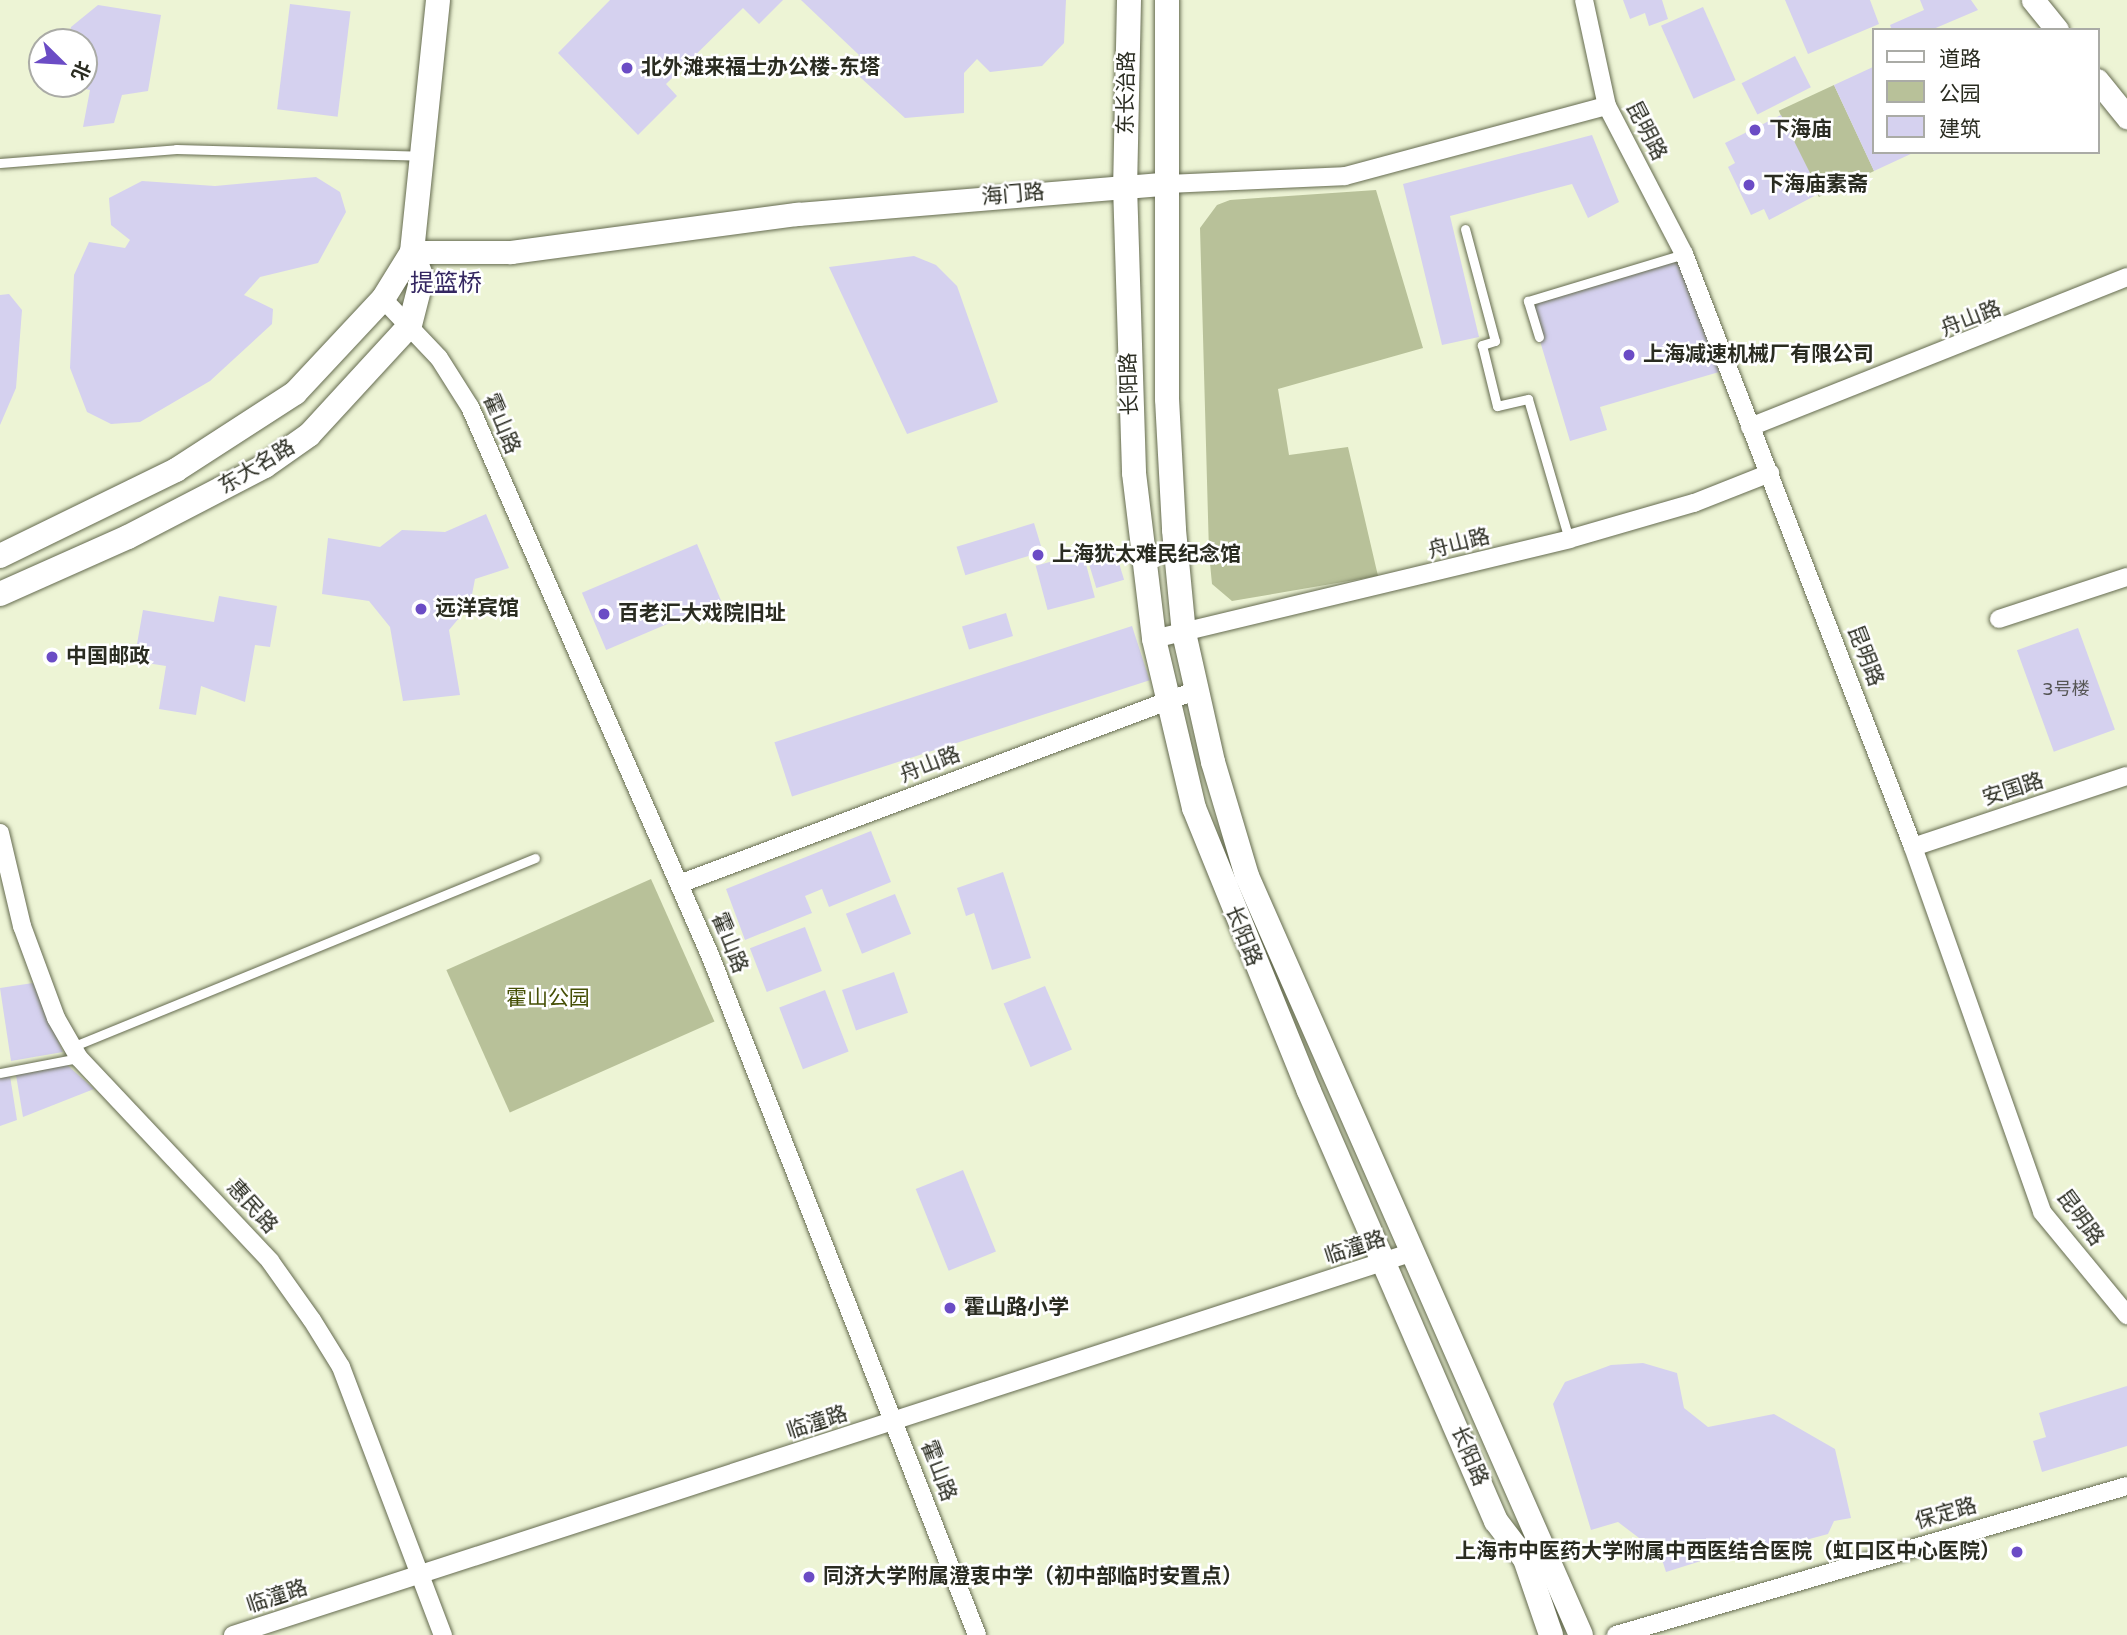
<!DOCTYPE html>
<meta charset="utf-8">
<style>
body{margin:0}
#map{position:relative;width:2127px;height:1635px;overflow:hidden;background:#edf4d5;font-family:"Varela Round","Noto Sans SC",sans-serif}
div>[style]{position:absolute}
.green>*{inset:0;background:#b8c199;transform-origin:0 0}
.building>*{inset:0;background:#d5d1ef;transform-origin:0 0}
.roads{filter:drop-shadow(0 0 2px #656b50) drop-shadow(0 0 2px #656b50)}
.service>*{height:9px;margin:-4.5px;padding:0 4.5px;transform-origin:4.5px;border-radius:4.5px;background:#fff}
.minor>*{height:18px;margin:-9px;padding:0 9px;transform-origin:9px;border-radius:9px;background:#fff}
.tertiary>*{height:23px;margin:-11.5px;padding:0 11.5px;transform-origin:11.5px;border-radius:11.5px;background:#fff}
.secondary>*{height:24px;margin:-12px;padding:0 12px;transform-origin:12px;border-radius:12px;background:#fff}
.dots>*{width:19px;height:19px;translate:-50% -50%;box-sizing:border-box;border:4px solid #fff;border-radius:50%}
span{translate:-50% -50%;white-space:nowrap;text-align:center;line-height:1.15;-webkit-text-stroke:5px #fff;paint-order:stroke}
.number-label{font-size:18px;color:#555554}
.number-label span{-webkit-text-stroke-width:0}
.poi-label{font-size:21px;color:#2a2c21;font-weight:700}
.left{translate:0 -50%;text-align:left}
.right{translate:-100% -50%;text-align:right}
.street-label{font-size:21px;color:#2a2c21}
.park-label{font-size:21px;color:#454f05}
.quarter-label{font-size:24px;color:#342661}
.legend{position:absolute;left:1872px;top:28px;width:228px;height:126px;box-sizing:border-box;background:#fff;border:2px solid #aaaba6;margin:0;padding:9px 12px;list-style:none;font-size:21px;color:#2a2c21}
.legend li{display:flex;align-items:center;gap:14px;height:35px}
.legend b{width:35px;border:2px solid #aaaba6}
.north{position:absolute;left:28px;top:28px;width:70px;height:70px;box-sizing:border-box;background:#fff;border:2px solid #aaaba6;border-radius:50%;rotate:114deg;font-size:19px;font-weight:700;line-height:28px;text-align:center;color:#2a2c21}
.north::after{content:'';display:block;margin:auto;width:24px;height:32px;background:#6b4cc5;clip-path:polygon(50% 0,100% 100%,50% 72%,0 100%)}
</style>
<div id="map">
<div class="green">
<i style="left:1834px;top:85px;width:95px;height:61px;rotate:65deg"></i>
<i style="clip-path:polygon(1376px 190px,1423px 348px,1278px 389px,1289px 455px,1348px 447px,1378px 576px,1232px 601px,1212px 584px,1209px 553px,1200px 228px,1217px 205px,1230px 200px)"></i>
<i style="left:651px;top:879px;width:156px;height:224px;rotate:66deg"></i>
</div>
<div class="building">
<i style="clip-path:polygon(610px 0,783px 0,759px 24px,743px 8px,666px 84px,677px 96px,638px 135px,558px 53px)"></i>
<i style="clip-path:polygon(801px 0,1066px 0,1064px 43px,1042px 66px,990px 72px,977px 59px,964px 73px,964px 113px,905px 118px,850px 68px,859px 55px)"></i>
<i style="clip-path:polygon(1623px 0,1662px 0,1668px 19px,1649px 26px,1645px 13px,1630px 19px)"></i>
<i style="clip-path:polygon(1785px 0,1870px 0,1879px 24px,1808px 54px)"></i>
<i style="clip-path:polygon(1920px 0,1971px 0,1978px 10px,1931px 30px,1892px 30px,1890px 25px,1924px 10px)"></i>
<i style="left:290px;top:4px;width:61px;height:106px;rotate:7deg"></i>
<i style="clip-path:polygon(98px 5px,161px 15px,148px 91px,122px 95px,114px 123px,83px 127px,90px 90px,65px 85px,84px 84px,84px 42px,68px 42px,71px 27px)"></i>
<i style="left:1703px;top:7px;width:80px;height:46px;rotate:66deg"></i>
<i style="left:1795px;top:56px;width:35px;height:60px;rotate:63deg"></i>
<i style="clip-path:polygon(1873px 67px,1873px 152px,1915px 152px,1874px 171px,1834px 85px)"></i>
<i style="clip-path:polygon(1781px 115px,1820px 193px,1769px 220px,1764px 209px,1751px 215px,1728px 167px,1735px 163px,1725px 143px)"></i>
<i style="clip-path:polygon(1592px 135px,1619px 202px,1588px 218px,1572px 184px,1450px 216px,1479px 337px,1442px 345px,1403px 184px)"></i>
<i style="clip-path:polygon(316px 177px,340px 192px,346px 212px,318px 263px,260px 277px,244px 295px,273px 309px,272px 324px,210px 381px,140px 422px,111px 424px,87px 412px,70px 368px,74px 275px,89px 242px,125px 248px,130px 240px,111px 225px,109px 198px,142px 181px,215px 186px)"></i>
<i style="clip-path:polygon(1684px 254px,1719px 372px,1600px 407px,1607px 430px,1570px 441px,1528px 301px)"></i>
<i style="clip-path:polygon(914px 256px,936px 265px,957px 286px,998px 402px,907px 434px,829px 267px)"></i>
<i style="clip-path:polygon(9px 294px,22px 310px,16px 388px,0 425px,0 295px)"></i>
<i style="clip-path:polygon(486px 514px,509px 568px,475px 579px,470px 605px,449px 630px,460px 695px,403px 701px,390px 627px,369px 601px,322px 594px,328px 538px,380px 547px,402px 530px,445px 532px)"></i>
<i style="left:1034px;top:523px;width:30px;height:81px;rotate:73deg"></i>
<i style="left:697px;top:544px;width:62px;height:125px;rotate:67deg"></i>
<i style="left:1115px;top:550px;width:31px;height:29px;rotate:73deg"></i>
<i style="left:1083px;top:553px;width:46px;height:49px;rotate:75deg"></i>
<i style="clip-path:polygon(219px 596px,277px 606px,270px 647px,255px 645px,245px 702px,201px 686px,196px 715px,159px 709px,166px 666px,134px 661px,143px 610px,214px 622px)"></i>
<i style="left:1006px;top:613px;width:24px;height:46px;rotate:73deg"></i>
<i style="left:1132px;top:626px;width:57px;height:376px;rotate:72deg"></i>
<i style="left:2078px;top:628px;width:108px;height:65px;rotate:70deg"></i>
<i style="clip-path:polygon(871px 831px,891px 882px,829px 907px,822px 889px,805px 896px,812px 913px,745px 940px,726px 889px)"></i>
<i style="clip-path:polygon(1003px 872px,1031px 958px,992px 970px,974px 913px,966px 916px,957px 888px)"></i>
<i style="left:895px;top:894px;width:43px;height:53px;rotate:68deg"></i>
<i style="left:805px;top:927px;width:47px;height:59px;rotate:69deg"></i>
<i style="left:894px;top:972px;width:43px;height:55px;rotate:71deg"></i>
<i style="clip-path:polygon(33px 983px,63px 1052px,11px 1061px,0 988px)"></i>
<i style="left:1045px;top:986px;width:69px;height:45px;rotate:67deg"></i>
<i style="left:825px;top:990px;width:66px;height:49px;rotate:69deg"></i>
<i style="clip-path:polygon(66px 1064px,94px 1089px,23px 1117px,16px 1075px)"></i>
<i style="clip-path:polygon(10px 1076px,17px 1120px,0 1126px,0 1078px)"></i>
<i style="left:963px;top:1170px;width:88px;height:51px;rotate:68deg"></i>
<i style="clip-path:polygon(1643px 1363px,1677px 1373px,1684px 1408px,1708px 1427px,1774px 1414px,1835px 1449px,1851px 1518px,1834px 1521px,1828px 1534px,1750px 1555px,1739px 1549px,1666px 1572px,1656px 1541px,1643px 1541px,1618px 1522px,1591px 1530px,1553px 1404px,1565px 1382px,1611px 1365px)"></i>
<i style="clip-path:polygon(2127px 1386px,2127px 1446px,2042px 1472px,2033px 1441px,2046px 1437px,2039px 1413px)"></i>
</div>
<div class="roads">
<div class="service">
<i style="left:0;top:163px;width:177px;rotate:-4.5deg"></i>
<i style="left:176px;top:149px;width:245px;rotate:1.6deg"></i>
<i style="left:1465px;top:229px;width:116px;rotate:75deg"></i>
<i style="left:1495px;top:341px;width:14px;rotate:163deg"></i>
<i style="left:1482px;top:345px;width:63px;rotate:76.2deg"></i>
<i style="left:1497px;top:406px;width:32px;rotate:-13deg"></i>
<i style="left:1528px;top:399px;width:146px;rotate:73.7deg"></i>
<i style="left:1539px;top:337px;width:38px;rotate:-107deg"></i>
<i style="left:1528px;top:301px;width:163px;rotate:-16.8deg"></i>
<i style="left:72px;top:1047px;width:500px;rotate:-22.21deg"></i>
<i style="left:0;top:1073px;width:80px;rotate:-10.8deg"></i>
</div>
<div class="minor">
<i style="left:1584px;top:0;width:108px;rotate:77.8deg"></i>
<i style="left:1607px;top:106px;width:167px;rotate:62.5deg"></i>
<i style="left:1684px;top:254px;width:636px;rotate:68.88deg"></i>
<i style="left:1913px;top:847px;width:387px;rotate:70.5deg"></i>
<i style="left:2042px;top:1212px;width:134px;rotate:50.5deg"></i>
<i style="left:1165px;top:184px;width:180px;rotate:-2.5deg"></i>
<i style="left:1345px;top:176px;width:271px;rotate:-15deg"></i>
<i style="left:383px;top:299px;width:81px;rotate:46.5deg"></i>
<i style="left:439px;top:358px;width:58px;rotate:57.7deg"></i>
<i style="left:470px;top:407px;width:598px;rotate:66.35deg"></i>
<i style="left:710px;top:955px;width:731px;rotate:68.56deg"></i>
<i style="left:1750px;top:427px;width:406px;rotate:-21.7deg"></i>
<i style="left:1999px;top:619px;width:135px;rotate:-18.2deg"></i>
<i style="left:1154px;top:639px;width:427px;rotate:-13.5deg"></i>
<i style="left:1569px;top:539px;width:130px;rotate:-16.1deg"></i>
<i style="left:1694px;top:503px;width:82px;rotate:-21.5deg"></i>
<i style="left:0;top:833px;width:96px;rotate:76.7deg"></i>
<i style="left:22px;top:926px;width:98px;rotate:69.7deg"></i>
<i style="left:56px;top:1018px;width:46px;rotate:60.1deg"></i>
<i style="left:79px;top:1058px;width:279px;rotate:46.7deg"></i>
<i style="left:270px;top:1261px;width:72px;rotate:54.6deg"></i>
<i style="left:312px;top:1320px;width:55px;rotate:58.3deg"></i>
<i style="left:341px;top:1367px;width:287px;rotate:69.2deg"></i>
<i style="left:1913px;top:847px;width:225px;rotate:-18.4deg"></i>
<i style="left:679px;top:884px;width:553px;rotate:-20.53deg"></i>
<i style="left:233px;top:1635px;width:1241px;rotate:-17.98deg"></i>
<i style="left:1616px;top:1635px;width:532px;rotate:-16.26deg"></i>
</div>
<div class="tertiary">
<i style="left:2033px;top:0;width:38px;rotate:51deg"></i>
<i style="left:2097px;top:80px;width:48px;rotate:51deg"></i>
<i style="left:412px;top:252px;width:99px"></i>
<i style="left:511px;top:252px;width:289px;rotate:-7.6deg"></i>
<i style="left:797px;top:214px;width:369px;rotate:-4.7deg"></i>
</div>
<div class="secondary">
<i style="left:1129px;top:0;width:185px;rotate:91.2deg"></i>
<i style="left:1125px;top:185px;width:288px;rotate:88.2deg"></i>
<i style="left:1134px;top:473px;width:167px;rotate:83.1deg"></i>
<i style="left:1154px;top:639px;width:174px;rotate:76.7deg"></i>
<i style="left:1194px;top:808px;width:305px;rotate:67.9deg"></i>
<i style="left:1309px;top:1091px;width:469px;rotate:66.5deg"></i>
<i style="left:1496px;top:1521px;width:48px;rotate:52.7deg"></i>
<i style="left:1525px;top:1559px;width:80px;rotate:71.1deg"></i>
<i style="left:1167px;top:0;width:399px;rotate:90deg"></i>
<i style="left:1167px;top:399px;width:131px;rotate:86.9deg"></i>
<i style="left:1174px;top:530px;width:103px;rotate:84.5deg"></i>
<i style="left:1184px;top:633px;width:132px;rotate:77.3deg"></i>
<i style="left:1213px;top:762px;width:119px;rotate:73.4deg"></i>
<i style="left:1247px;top:876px;width:829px;rotate:66.25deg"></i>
<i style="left:0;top:556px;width:196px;rotate:-26deg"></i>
<i style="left:176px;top:470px;width:142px;rotate:-32.9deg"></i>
<i style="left:295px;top:393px;width:129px;rotate:-46.9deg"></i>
<i style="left:383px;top:299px;width:55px;rotate:-58.3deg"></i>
<i style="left:412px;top:252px;width:253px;rotate:-84.1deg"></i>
<i style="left:0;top:594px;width:140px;rotate:-24deg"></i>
<i style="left:128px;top:537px;width:154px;rotate:-27.4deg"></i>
<i style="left:265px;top:466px;width:54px;rotate:-35.2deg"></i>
<i style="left:309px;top:435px;width:149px;rotate:-47.4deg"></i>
<i style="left:410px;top:325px;width:49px;rotate:-75.7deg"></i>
<i style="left:422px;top:278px;width:28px;rotate:-111deg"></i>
</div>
</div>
<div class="dots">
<i style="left:627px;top:68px;background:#6b4cc5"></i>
<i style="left:1755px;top:130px;background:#6b4cc5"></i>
<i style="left:1749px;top:185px;background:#6b4cc5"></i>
<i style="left:1629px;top:355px;background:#6b4cc5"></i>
<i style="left:1038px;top:555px;background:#6b4cc5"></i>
<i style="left:421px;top:609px;background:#6b4cc5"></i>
<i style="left:604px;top:614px;background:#6b4cc5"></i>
<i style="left:52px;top:657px;background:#6b4cc5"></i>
<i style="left:950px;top:1308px;background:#6b4cc5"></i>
<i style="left:2017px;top:1552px;background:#6b4cc5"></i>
<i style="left:809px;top:1577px;background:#6b4cc5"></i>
</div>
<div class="number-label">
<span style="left:2066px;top:689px">3号楼</span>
</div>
<div class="poi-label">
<span class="left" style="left:641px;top:68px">北外滩来福士办公楼-东塔</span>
<span class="left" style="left:1769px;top:130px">下海庙</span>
<span class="left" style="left:1763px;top:185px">下海庙素斋</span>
<span class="left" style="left:1643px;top:355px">上海减速机械厂有限公司</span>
<span class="left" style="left:1052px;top:555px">上海犹太难民纪念馆</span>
<span class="left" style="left:435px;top:609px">远洋宾馆</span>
<span class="left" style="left:618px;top:614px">百老汇大戏院旧址</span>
<span class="left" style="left:66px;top:657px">中国邮政</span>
<span class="left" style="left:964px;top:1308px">霍山路小学</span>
<span class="right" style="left:2001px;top:1552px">上海市中医药大学附属中西医结合医院（虹口区中心医院）</span>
<span class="left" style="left:823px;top:1577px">同济大学附属澄衷中学（初中部临时安置点）</span>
</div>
<div class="street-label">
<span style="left:1127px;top:93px;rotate:-89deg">东长治路</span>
<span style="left:1646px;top:131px;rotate:63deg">昆明路</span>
<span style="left:1013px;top:195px;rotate:-5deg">海门路</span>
<span style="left:1971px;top:319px;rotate:-21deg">舟山路</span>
<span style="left:1130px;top:384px;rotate:-92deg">长阳路</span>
<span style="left:501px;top:424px;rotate:67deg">霍山路</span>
<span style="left:257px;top:467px;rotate:-31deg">东大名路</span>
<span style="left:1459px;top:544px;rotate:-14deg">舟山路</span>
<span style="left:1865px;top:656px;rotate:69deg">昆明路</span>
<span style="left:930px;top:765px;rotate:-21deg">舟山路</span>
<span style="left:2013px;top:790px;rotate:-18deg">安国路</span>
<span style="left:1243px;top:936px;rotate:68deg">长阳路</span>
<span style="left:729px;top:943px;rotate:68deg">霍山路</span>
<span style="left:252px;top:1207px;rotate:48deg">惠民路</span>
<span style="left:2080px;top:1218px;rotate:54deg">昆明路</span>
<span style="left:1355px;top:1248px;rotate:-18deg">临潼路</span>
<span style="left:817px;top:1423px;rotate:-18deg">临潼路</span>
<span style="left:1469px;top:1456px;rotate:67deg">长阳路</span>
<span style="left:938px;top:1471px;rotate:69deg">霍山路</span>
<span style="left:1946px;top:1514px;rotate:-16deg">保定路</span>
<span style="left:277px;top:1597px;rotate:-18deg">临潼路</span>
</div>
<div class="park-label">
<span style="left:548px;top:999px">霍山公园</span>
</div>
<div class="quarter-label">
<span style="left:446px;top:284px">提篮桥</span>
</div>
<ul class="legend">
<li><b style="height:9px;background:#fff"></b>道路</li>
<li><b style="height:19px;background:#b8c199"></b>公园</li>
<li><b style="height:19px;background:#d5d1ef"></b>建筑</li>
</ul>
<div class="north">北</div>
</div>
